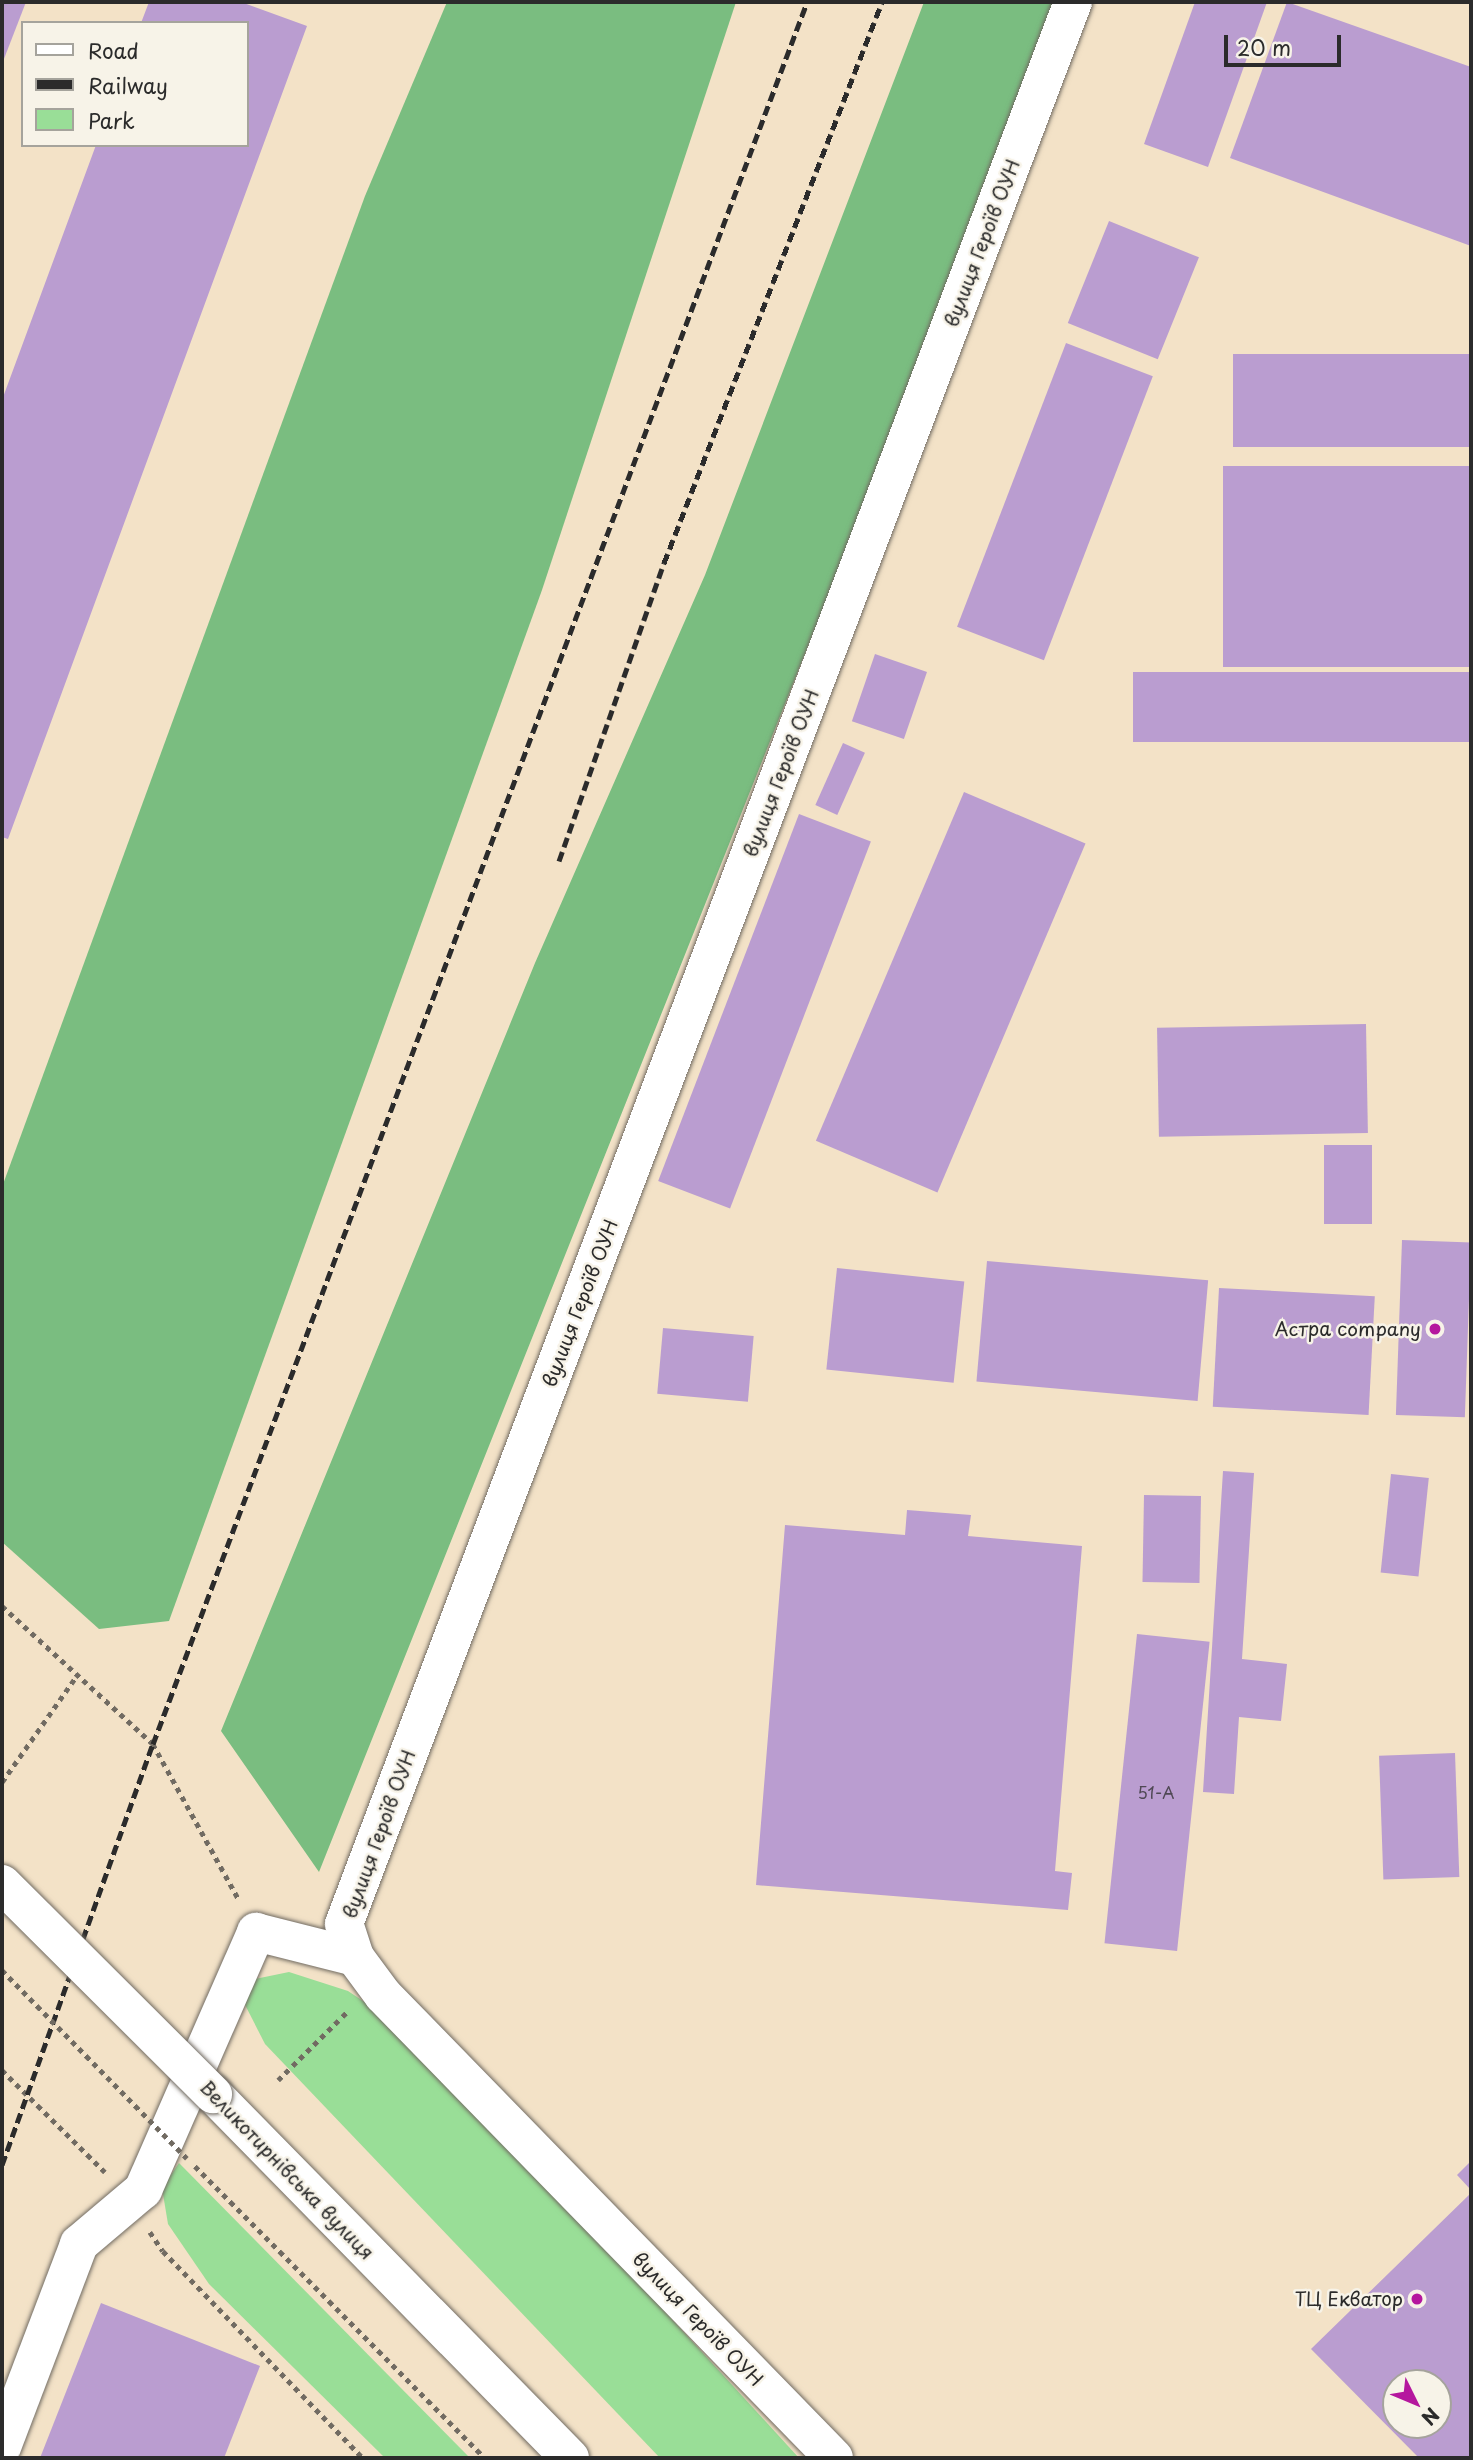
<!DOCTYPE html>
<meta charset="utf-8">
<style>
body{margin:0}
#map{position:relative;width:1473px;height:2460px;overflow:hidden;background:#f3e2c7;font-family:"Playpen Sans",sans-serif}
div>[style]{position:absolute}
.green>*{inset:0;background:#99de97}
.forest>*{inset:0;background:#7abd80}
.building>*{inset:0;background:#ba9dd0;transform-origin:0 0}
.path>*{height:4.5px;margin-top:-2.25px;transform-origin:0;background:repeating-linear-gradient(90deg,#716b62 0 5px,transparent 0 10px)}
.roads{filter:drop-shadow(0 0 2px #716b62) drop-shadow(0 0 2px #716b62)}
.minor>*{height:38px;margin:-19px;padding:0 19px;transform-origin:19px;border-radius:19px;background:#fff}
.primary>*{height:38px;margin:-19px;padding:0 19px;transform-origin:19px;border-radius:19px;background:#fff}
.rail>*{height:5px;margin-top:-2.5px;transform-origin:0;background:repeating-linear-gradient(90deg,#2b2b2b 0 10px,transparent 0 15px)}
.path-bridge>*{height:4.5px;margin-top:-2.25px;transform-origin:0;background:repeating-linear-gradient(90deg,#716b62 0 5px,transparent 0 10px)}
.bridges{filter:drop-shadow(0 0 2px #716b62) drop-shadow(0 0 2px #716b62)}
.primary-bridge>*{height:38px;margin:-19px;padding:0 19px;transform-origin:19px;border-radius:19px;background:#fff}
.dots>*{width:19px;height:19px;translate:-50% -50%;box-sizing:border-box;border:4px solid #f7f3e8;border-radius:50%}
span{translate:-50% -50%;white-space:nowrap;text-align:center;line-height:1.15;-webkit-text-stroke:5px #f7f3e8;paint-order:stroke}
.number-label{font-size:16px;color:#4f4854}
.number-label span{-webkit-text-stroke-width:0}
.street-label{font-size:19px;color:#2b2b2b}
.poi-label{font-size:19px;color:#2b2b2b}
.right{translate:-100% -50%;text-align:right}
.frame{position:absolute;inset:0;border:4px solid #2b2b2b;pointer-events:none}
.legend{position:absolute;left:21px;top:21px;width:228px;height:126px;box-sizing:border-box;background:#f7f3e8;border:2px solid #a5a39c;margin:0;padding:9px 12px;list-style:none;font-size:21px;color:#2b2b2b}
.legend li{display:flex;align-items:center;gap:14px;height:35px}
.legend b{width:35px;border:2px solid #a5a39c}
.north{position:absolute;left:1382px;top:2369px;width:70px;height:70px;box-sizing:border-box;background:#f7f3e8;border:2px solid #a5a39c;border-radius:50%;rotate:133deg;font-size:19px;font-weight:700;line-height:28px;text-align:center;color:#2b2b2b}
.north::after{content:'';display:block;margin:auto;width:24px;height:32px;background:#b5179e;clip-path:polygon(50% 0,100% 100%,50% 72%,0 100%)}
.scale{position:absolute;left:1224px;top:35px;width:117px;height:32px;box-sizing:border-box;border:4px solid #2b2b2b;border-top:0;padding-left:9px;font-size:21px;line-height:24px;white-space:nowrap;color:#2b2b2b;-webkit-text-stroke:5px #f7f3e8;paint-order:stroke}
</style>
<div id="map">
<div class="green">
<i style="clip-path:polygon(289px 1972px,348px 1991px,408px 2031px,799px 2458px,660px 2458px,265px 2044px,240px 1995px,255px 1979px)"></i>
<i style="clip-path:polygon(179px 2163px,470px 2458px,385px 2458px,209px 2284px,168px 2224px,162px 2188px)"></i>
</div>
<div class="forest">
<i style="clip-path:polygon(447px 2px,736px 2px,542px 590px,169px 1621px,99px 1629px,2px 1542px,2px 1187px,365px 196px)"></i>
<i style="clip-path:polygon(924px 2px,1065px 2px,319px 1872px,221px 1731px,535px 963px,705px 575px)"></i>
</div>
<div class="building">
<i style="clip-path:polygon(2px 2px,26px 2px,2px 64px)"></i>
<i style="clip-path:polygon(149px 2px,241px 2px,307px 26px,8px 839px,2px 837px,2px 400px,96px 145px,247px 145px,247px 23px,141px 23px)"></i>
<i style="clip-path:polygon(1195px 2px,1267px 2px,1208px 167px,1144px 144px)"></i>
<i style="clip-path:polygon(1287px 2px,1471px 67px,1471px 246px,1230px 158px)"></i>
<i style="left:1109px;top:221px;width:97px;height:110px;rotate:22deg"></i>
<i style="left:1066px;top:343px;width:93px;height:304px;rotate:21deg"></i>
<i style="left:1471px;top:354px;width:93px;height:238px;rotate:90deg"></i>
<i style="left:1223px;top:466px;width:248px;height:201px"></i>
<i style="left:875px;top:654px;width:55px;height:71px;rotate:19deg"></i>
<i style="left:1471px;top:672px;width:70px;height:338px;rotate:90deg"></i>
<i style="left:843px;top:743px;width:24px;height:68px;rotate:24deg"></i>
<i style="left:964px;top:792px;width:132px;height:379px;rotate:23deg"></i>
<i style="left:799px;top:814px;width:77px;height:393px;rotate:21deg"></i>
<i style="left:1366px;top:1024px;width:109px;height:209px;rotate:89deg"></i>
<i style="left:1324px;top:1145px;width:48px;height:79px"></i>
<i style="left:1402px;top:1240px;width:69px;height:175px;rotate:2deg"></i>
<i style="left:987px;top:1261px;width:222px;height:121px;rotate:5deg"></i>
<i style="left:837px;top:1268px;width:128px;height:102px;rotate:6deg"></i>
<i style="left:1219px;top:1288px;width:156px;height:119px;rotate:3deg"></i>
<i style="left:663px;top:1328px;width:91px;height:66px;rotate:5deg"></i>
<i style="clip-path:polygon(1223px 1471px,1254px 1473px,1242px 1659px,1287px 1664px,1281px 1721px,1239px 1717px,1234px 1794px,1203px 1792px)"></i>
<i style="left:1391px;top:1474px;width:38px;height:99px;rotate:6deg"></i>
<i style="left:1144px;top:1495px;width:57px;height:87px;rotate:1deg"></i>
<i style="clip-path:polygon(907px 1510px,971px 1515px,968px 1536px,1082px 1546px,1055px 1871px,1072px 1873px,1068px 1910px,756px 1885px,785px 1525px,905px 1535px)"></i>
<i style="left:1137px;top:1634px;width:73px;height:311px;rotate:6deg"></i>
<i style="left:1455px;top:1753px;width:124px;height:76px;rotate:88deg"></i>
<i style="clip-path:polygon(1471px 2161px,1471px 2190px,1457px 2175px)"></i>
<i style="clip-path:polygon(evenodd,1471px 2193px,1471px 2458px,1419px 2458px,1311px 2349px,1471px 2193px,1396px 2383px,1438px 2383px,1438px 2425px,1396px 2425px,1396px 2383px)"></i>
<i style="clip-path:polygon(101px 2303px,260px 2366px,224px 2458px,40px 2458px)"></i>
</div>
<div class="path">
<i style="left:2px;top:1606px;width:205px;rotate:42.4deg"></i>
<i style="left:153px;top:1744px;width:178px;rotate:61.1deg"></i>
<i style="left:2px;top:1782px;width:132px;rotate:-54.9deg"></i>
<i style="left:2px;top:2070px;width:145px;rotate:44.7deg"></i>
<i style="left:278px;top:2080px;width:97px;rotate:-44.6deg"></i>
<i style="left:195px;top:2166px;width:412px;rotate:45.2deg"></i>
<i style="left:150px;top:2232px;width:23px;rotate:56deg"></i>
<i style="left:163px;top:2251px;width:288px;rotate:46deg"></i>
</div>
<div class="roads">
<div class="minor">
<i style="left:2px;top:2447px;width:217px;rotate:-69.2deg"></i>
<i style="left:79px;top:2244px;width:84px;rotate:-40.2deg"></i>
<i style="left:143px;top:2190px;width:282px;rotate:-66.3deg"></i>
<i style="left:256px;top:1932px;width:102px;rotate:14.2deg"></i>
<i style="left:834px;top:2458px;width:646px;rotate:-134.25deg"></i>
<i style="left:383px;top:1995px;width:47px;rotate:-126.4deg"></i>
<i style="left:355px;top:1957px;width:35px;rotate:-108deg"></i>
<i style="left:344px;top:1924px;width:2056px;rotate:-69.23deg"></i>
</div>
<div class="primary">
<i style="left:213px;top:2094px;width:510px;rotate:45.56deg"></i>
</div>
</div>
<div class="rail">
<i style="left:559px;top:861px;width:316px;rotate:-70.6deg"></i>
<i style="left:664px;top:563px;width:602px;rotate:-68.76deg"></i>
<i style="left:2px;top:2165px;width:447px;rotate:-70.3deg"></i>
<i style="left:153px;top:1744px;width:1861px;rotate:-69.42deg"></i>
</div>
<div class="path-bridge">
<i style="left:2px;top:1970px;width:264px;rotate:45.5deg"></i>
</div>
<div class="bridges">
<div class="primary-bridge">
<i style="left:2px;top:1884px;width:298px;rotate:44.9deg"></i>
</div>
</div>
<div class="dots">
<i style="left:1435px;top:1329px;background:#b5179e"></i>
<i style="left:1417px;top:2299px;background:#b5179e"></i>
</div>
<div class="number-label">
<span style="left:1156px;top:1792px">51-А</span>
</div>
<div class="street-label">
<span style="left:982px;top:243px;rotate:-69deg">вулиця Героїв ОУН</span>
<span style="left:781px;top:773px;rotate:-69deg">вулиця Героїв ОУН</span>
<span style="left:580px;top:1303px;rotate:-69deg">вулиця Героїв ОУН</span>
<span style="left:379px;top:1834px;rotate:-70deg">вулиця Героїв ОУН</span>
<span style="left:287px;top:2170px;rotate:46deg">Великотирнівська вулиця</span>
<span style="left:698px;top:2319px;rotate:46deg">вулиця Героїв ОУН</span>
</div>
<div class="poi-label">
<span class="right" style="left:1421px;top:1329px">Астра company</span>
<span class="right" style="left:1403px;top:2299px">ТЦ Екватор</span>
</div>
<div class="frame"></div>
<ul class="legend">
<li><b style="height:9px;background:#fff"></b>Road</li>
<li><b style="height:9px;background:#2b2b2b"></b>Railway</li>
<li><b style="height:19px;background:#99de97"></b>Park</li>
</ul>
<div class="north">N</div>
<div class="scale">20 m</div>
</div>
